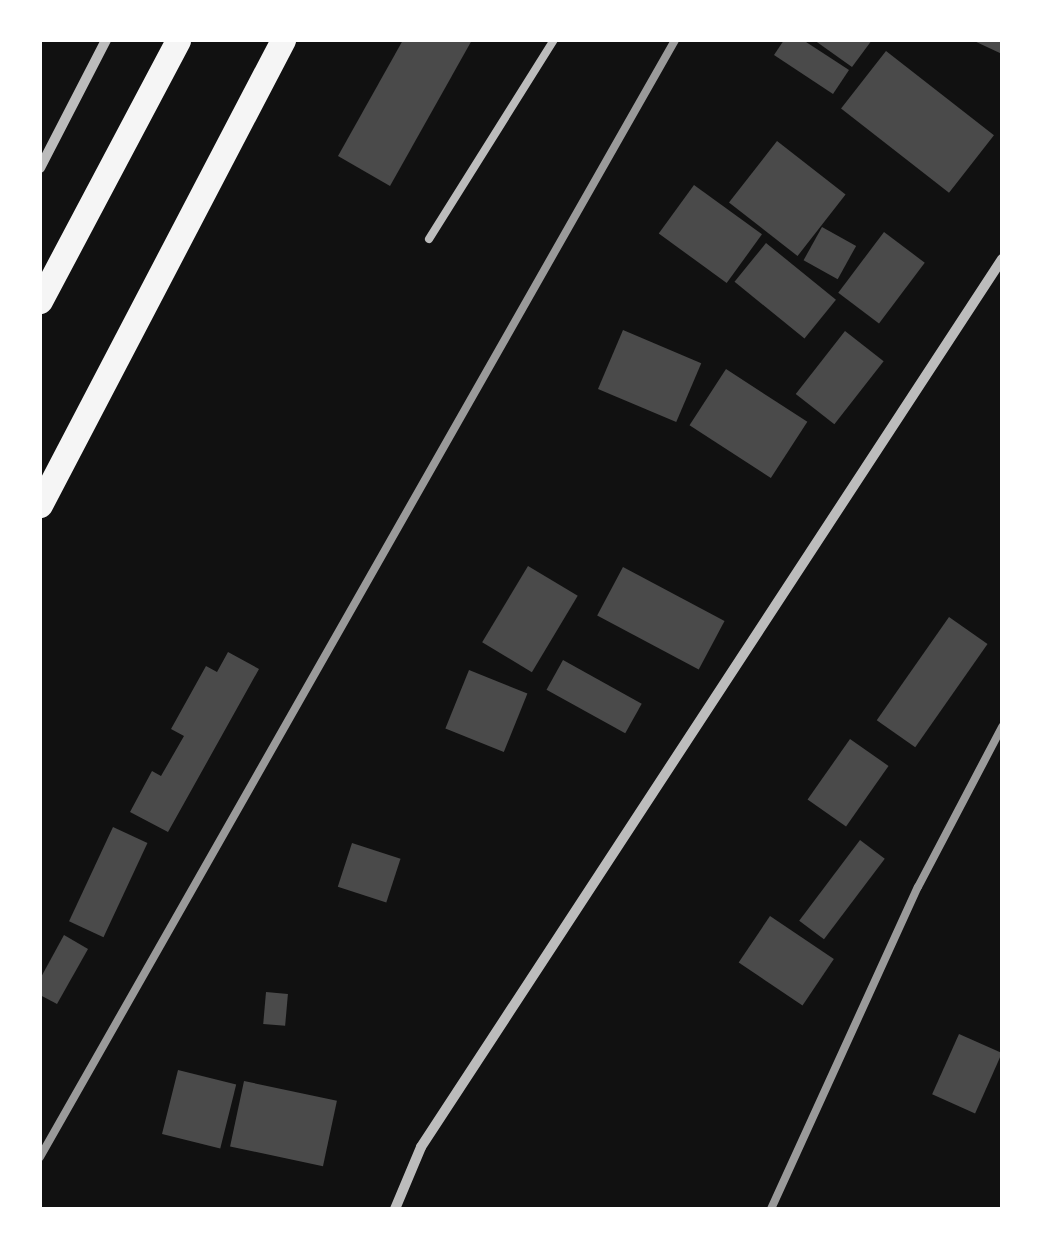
<!DOCTYPE html>
<style>
body{margin:0}
#map{position:relative;width:1042px;height:1249px;overflow:hidden;background:#111;font-family:"PT Sans",sans-serif}
div>[style]{position:absolute}
.building>*{inset:0;background:#4a4a4a;transform-origin:0 0}
.service>*{height:8px;margin:-4px;padding:0 4px;transform-origin:4px;border-radius:4px;background:#bcbcbc}
.minor>*{height:10px;margin:-5px;padding:0 5px;transform-origin:5px;border-radius:5px;background:#bcbcbc}
.primary>*{height:25px;margin:-12.5px;padding:0 12.5px;transform-origin:12.5px;border-radius:12.5px;background:#f5f5f5}
.rail>*{height:8px;margin:-4px;padding:0 4px;transform-origin:4px;border-radius:4px;background:#9a9a9a}
span{translate:-50% -50%;white-space:nowrap;text-align:center;line-height:1.15;-webkit-text-stroke:8px #fff;paint-order:stroke}
.frame{position:absolute;inset:0;border:42px solid #fff;pointer-events:none}
</style>
<div id="map">
<div class="building">
<i style="clip-path:polygon(403px 40px,472px 40px,390px 186px,338px 156px)"></i>
<i style="clip-path:polygon(784px 40px,803px 40px,849px 70px,833px 94px,774px 55px)"></i>
<i style="clip-path:polygon(814px 40px,872px 40px,852px 67px)"></i>
<i style="clip-path:polygon(972px 40px,1002px 40px,1002px 54px)"></i>
<i style="left:886px;top:51px;width:137px;height:73px;rotate:38deg"></i>
<i style="left:777px;top:141px;width:87px;height:78px;rotate:38deg"></i>
<i style="left:694px;top:185px;width:84px;height:60px;rotate:36deg"></i>
<i style="left:822px;top:227px;width:39px;height:38px;rotate:29deg"></i>
<i style="left:884px;top:232px;width:51px;height:76px;rotate:37deg"></i>
<i style="left:766px;top:243px;width:90px;height:50px;rotate:39deg"></i>
<i style="left:623px;top:330px;width:85px;height:64px;rotate:23deg"></i>
<i style="left:845px;top:331px;width:49px;height:80px;rotate:38deg"></i>
<i style="left:726px;top:369px;width:97px;height:67px;rotate:33deg"></i>
<i style="left:528px;top:566px;width:58px;height:89px;rotate:31deg"></i>
<i style="left:623px;top:567px;width:115px;height:55px;rotate:28deg"></i>
<i style="left:949px;top:617px;width:47px;height:126px;rotate:35deg"></i>
<i style="clip-path:polygon(228px 652px,259px 669px,168px 832px,130px 812px,152px 771px,161px 776px,184px 736px,171px 729px,206px 666px,217px 672px)"></i>
<i style="left:563px;top:660px;width:90px;height:34px;rotate:29deg"></i>
<i style="left:469px;top:670px;width:63px;height:63px;rotate:22deg"></i>
<i style="left:850px;top:739px;width:47px;height:74px;rotate:35deg"></i>
<i style="left:113px;top:827px;width:38px;height:104px;rotate:25deg"></i>
<i style="left:860px;top:840px;width:31px;height:101px;rotate:37deg"></i>
<i style="left:352px;top:843px;width:51px;height:46px;rotate:18deg"></i>
<i style="left:770px;top:916px;width:77px;height:56px;rotate:34deg"></i>
<i style="clip-path:polygon(64px 935px,88px 949px,57px 1004px,40px 995px,40px 979px)"></i>
<i style="left:266px;top:992px;width:22px;height:32px;rotate:5deg"></i>
<i style="left:959px;top:1034px;width:47px;height:66px;rotate:24deg"></i>
<i style="left:178px;top:1070px;width:60px;height:66px;rotate:14deg"></i>
<i style="left:244px;top:1081px;width:95px;height:67px;rotate:12deg"></i>
</div>
<div class="service">
<i style="left:429px;top:239px;width:235px;rotate:-57.9deg"></i>
</div>
<div class="minor">
<i style="left:40px;top:168px;width:144px;rotate:-62.7deg"></i>
<i style="left:395px;top:1209px;width:67px;rotate:-67.2deg"></i>
<i style="left:421px;top:1147px;width:1061px;rotate:-56.8deg"></i>
</div>
<div class="primary">
<i style="left:40px;top:301px;width:295px;rotate:-62.1deg"></i>
<i style="left:40px;top:505px;width:525px;rotate:-62.41deg"></i>
</div>
<div class="rail">
<i style="left:40px;top:1157px;width:1285px;rotate:-60.38deg"></i>
<i style="left:771px;top:1209px;width:354px;rotate:-65.5deg"></i>
<i style="left:918px;top:887px;width:181px;rotate:-62.3deg"></i>
</div>
<div class="frame"></div>
</div>
